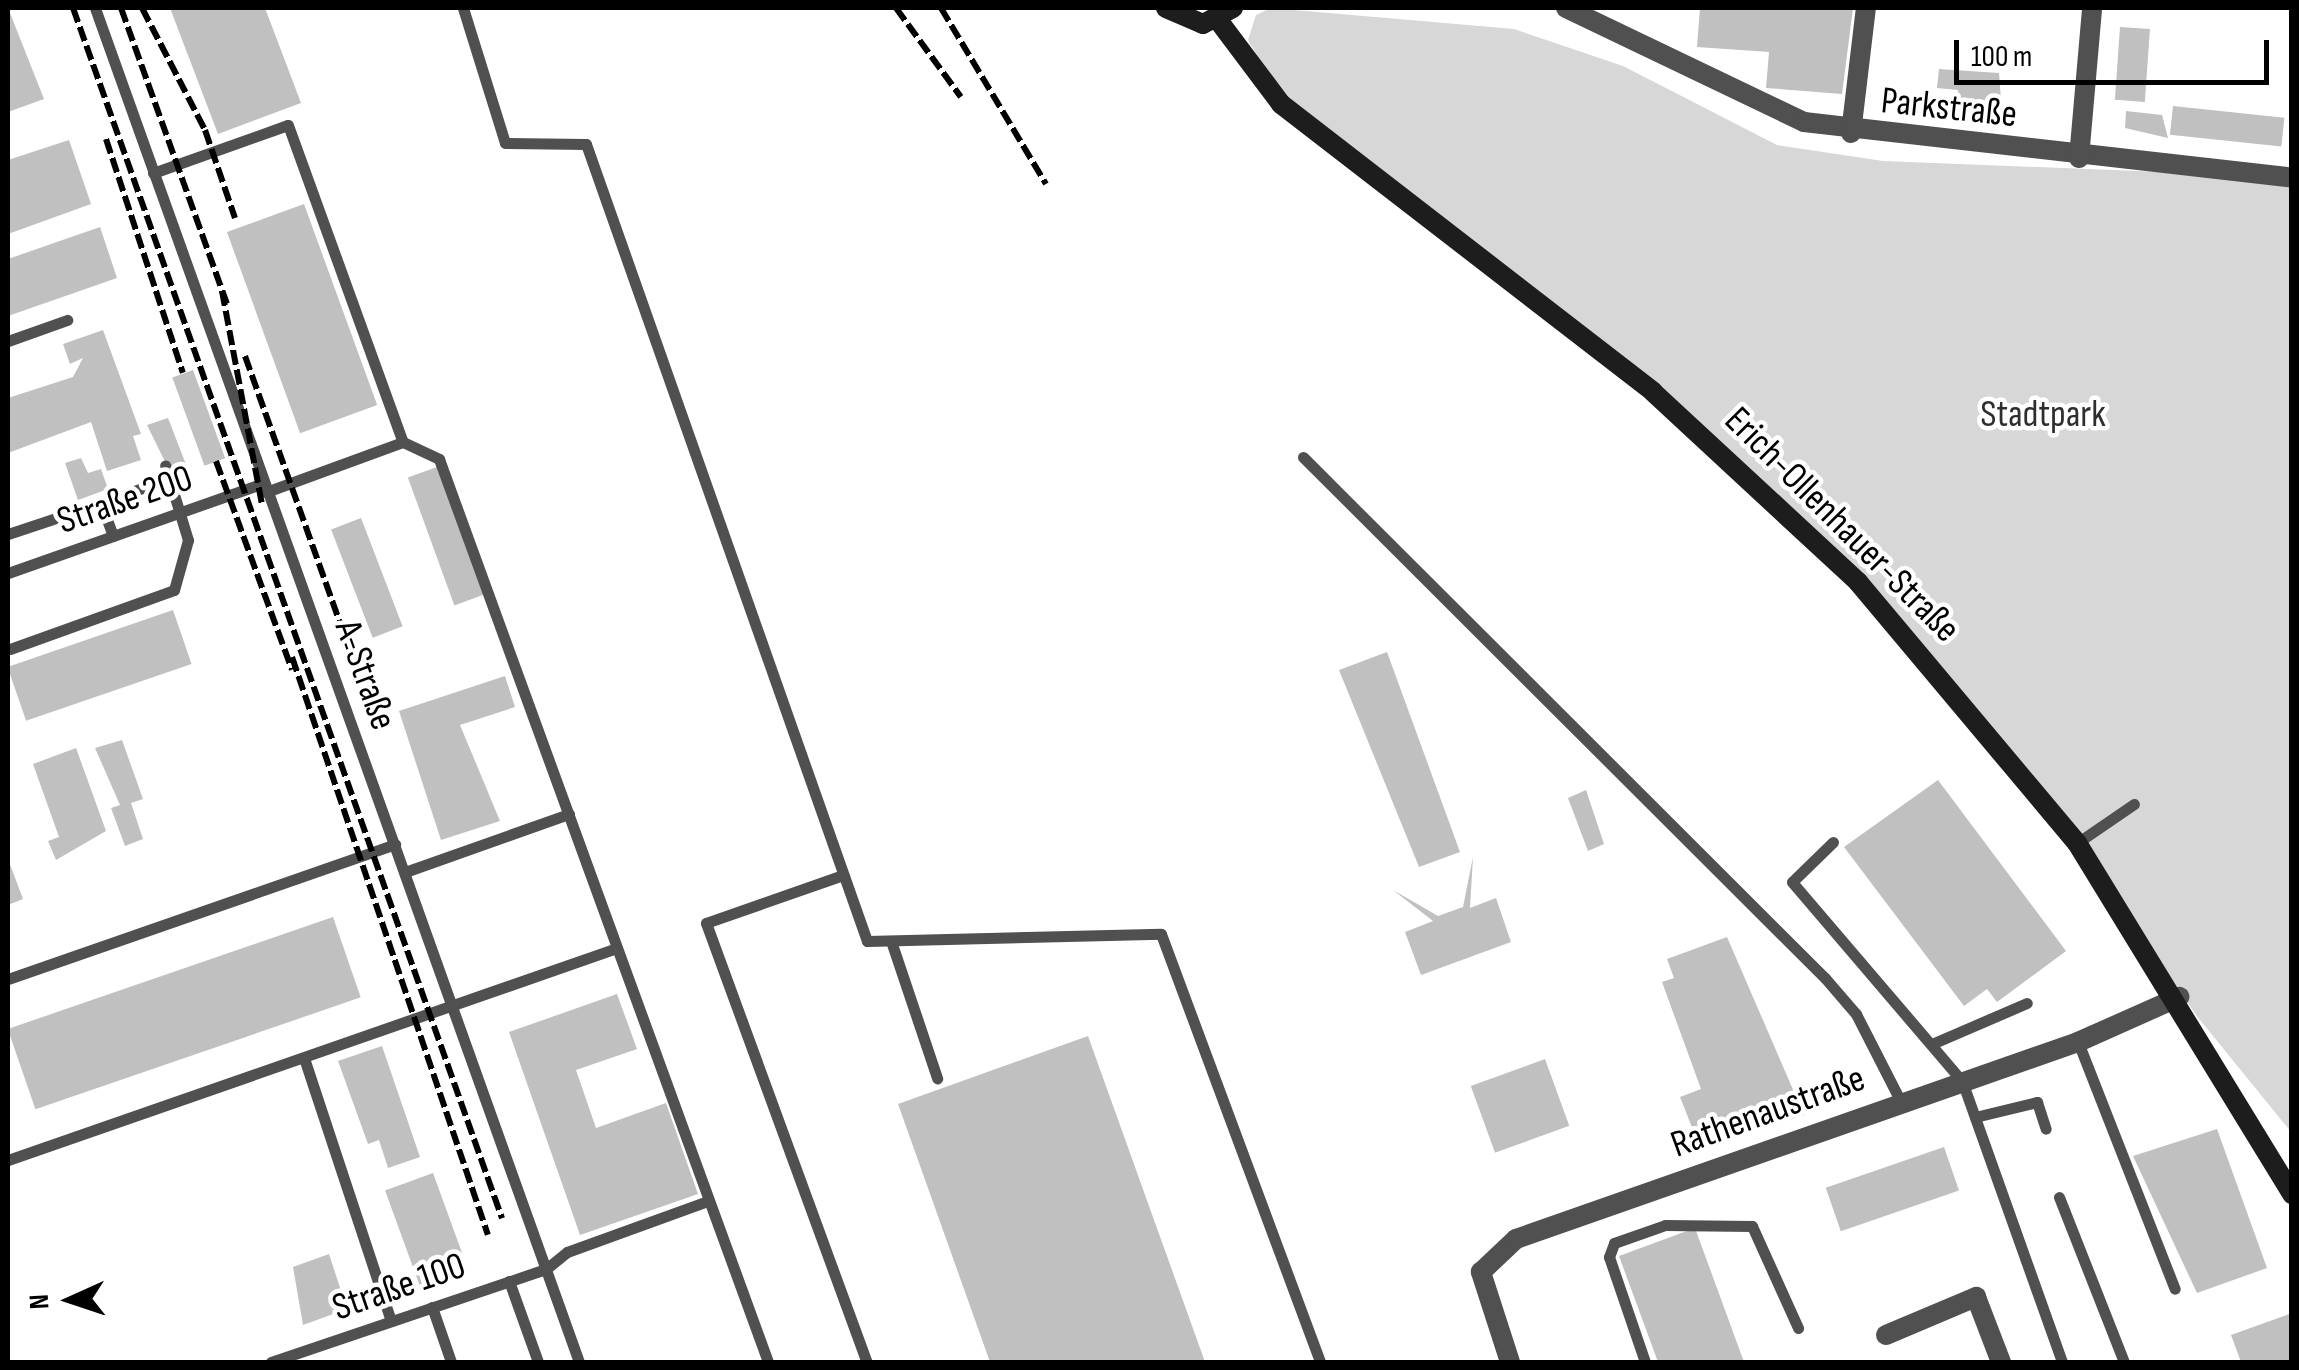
<!DOCTYPE html>
<meta charset="utf-8">
<style>
body{margin:0}
#map{position:relative;width:2299px;height:1370px;overflow:hidden;background:#fff;font-family:"Sofia Sans Condensed",sans-serif}
div>[style]{position:absolute}
.green>*{inset:0;background:#d7d7d7}
.building>*{inset:0;background:#c0c0c0;transform-origin:0 0}
.lane>*{height:11px;margin:-5.5px;padding:0 5.5px;transform-origin:5.5px;border-radius:5.5px;background:#505050}
.street>*{height:20px;margin:-10px;padding:0 10px;transform-origin:10px;border-radius:10px;background:#505050}
.secondary>*{height:20px;margin:-10px;padding:0 10px;transform-origin:10px;border-radius:10px;background:#1d1d1d}
.rail>*{height:6px;margin-top:-3px;transform-origin:0;background:repeating-linear-gradient(90deg,#000 0 15px,transparent 0 20px)}
span{translate:-50% -50%;white-space:nowrap;text-align:center;line-height:1.15;-webkit-text-stroke:9px #fff;paint-order:stroke}
.street-label{font-size:38px;color:#000}
.park-label{font-size:38px;color:#2e2e2e}
.frame{position:absolute;inset:0;border:10px solid #000;pointer-events:none}
.north{position:absolute;left:20px;top:1250px;width:100px;height:100px;-webkit-text-stroke:8px #fff;paint-order:stroke;rotate:267deg;font-size:28px;font-weight:700;line-height:40px;text-align:center;color:#000}
.north::after{content:'';display:block;margin:auto;width:35px;height:45px;background:#000;clip-path:polygon(50% 0,100% 100%,50% 72%,0 100%)}
.scale{position:absolute;left:1954px;top:40px;width:315px;height:45px;box-sizing:border-box;border:5px solid #000;border-top:0;padding-left:12px;font-size:30px;line-height:35px;white-space:nowrap;color:#000;-webkit-text-stroke:8px #fff;paint-order:stroke}
</style>
<div id="map">
<div class="green">
<i style="clip-path:polygon(1271px 8px,1514px 29px,1623px 66px,1777px 145px,1883px 161px,2291px 177px,2291px 1132px,2196px 1015px,2062px 819px,1814px 534px,1281px 95px,1248px 40px,1256px 15px)"></i>
</div>
<div class="building">
<i style="clip-path:polygon(8px 8px,44px 99px,8px 112px)"></i>
<i style="clip-path:polygon(170px 8px,265px 8px,301px 103px,218px 134px)"></i>
<i style="clip-path:polygon(1700px 8px,1853px 8px,1842px 94px,1766px 88px,1769px 52px,1697px 47px)"></i>
<i style="left:2120px;top:27px;width:30px;height:73px;rotate:4deg"></i>
<i style="clip-path:polygon(1939px 69px,1999px 73px,2001px 100px,1957px 102px,1958px 90px,1937px 88px)"></i>
<i style="left:2173px;top:106px;width:112px;height:29px;rotate:6deg"></i>
<i style="clip-path:polygon(2126px 111px,2162px 115px,2168px 138px,2125px 128px)"></i>
<i style="clip-path:polygon(69px 140px,91px 204px,8px 234px,8px 160px)"></i>
<i style="left:304px;top:204px;width:214px;height:82px;rotate:70deg"></i>
<i style="clip-path:polygon(100px 227px,117px 278px,8px 316px,8px 259px)"></i>
<i style="clip-path:polygon(103px 330px,141px 434px,133px 436px,141px 460px,107px 471px,91px 422px,8px 453px,8px 398px,73px 377px,83px 358px,70px 364px,63px 344px)"></i>
<i style="left:193px;top:370px;width:94px;height:22px;rotate:70deg"></i>
<i style="clip-path:polygon(168px 418px,190px 475px,174px 480px,147px 425px)"></i>
<i style="clip-path:polygon(81px 458px,88px 473px,101px 469px,108px 489px,78px 500px,65px 463px)"></i>
<i style="left:437px;top:467px;width:136px;height:31px;rotate:70deg"></i>
<i style="left:361px;top:518px;width:116px;height:32px;rotate:69deg"></i>
<i style="left:173px;top:610px;width:57px;height:175px;rotate:71deg"></i>
<i style="clip-path:polygon(1387px 652px,1460px 852px,1419px 867px,1339px 670px)"></i>
<i style="clip-path:polygon(505px 676px,515px 707px,460px 725px,500px 821px,441px 840px,399px 711px)"></i>
<i style="clip-path:polygon(122px 740px,143px 799px,131px 803px,143px 839px,125px 846px,111px 808px,120px 805px,95px 748px)"></i>
<i style="clip-path:polygon(76px 748px,106px 831px,56px 860px,48px 841px,59px 837px,33px 764px)"></i>
<i style="clip-path:polygon(1938px 780px,2066px 951px,1997px 1002px,1987px 989px,1964px 1006px,1844px 847px)"></i>
<i style="clip-path:polygon(1586px 790px,1604px 844px,1588px 851px,1568px 798px)"></i>
<i style="clip-path:polygon(1473px 857px,1470px 908px,1496px 898px,1511px 942px,1421px 975px,1405px 932px,1433px 921px,1393px 890px,1438px 916px,1463px 907px)"></i>
<i style="clip-path:polygon(8px 859px,23px 899px,8px 905px)"></i>
<i style="left:333px;top:917px;width:85px;height:344px;rotate:71deg"></i>
<i style="clip-path:polygon(1727px 937px,1804px 1115px,1761px 1130px,1755px 1113px,1695px 1135px,1680px 1097px,1701px 1089px,1662px 982px,1674px 978px,1667px 959px)"></i>
<i style="clip-path:polygon(617px 994px,637px 1049px,576px 1070px,596px 1128px,666px 1103px,698px 1194px,580px 1235px,509px 1032px)"></i>
<i style="clip-path:polygon(1088px 1036px,1205px 1362px,990px 1362px,898px 1104px)"></i>
<i style="clip-path:polygon(382px 1046px,420px 1157px,388px 1168px,379px 1140px,368px 1144px,338px 1061px)"></i>
<i style="left:1545px;top:1059px;width:71px;height:79px;rotate:70deg"></i>
<i style="clip-path:polygon(2217px 1129px,2267px 1268px,2197px 1293px,2133px 1156px)"></i>
<i style="left:1944px;top:1147px;width:46px;height:125px;rotate:71deg"></i>
<i style="left:433px;top:1173px;width:101px;height:51px;rotate:70deg"></i>
<i style="clip-path:polygon(1695px 1228px,1744px 1362px,1658px 1362px,1619px 1256px)"></i>
<i style="clip-path:polygon(329px 1254px,347px 1309px,303px 1325px,293px 1267px)"></i>
<i style="clip-path:polygon(2292px 1313px,2292px 1362px,2241px 1362px,2231px 1335px)"></i>
</div>
<div class="lane">
<i style="left:95px;top:8px;width:1438px;rotate:70.33deg"></i>
<i style="left:463px;top:8px;width:141px;rotate:72.7deg"></i>
<i style="left:505px;top:143px;width:81px;rotate:0.7deg"></i>
<i style="left:586px;top:144px;width:845px;rotate:70.58deg"></i>
<i style="left:867px;top:941px;width:294px;rotate:-1.4deg"></i>
<i style="left:1161px;top:934px;width:457px;rotate:69.6deg"></i>
<i style="left:153px;top:173px;width:143px;rotate:-19.6deg"></i>
<i style="left:288px;top:125px;width:337px;rotate:70.1deg"></i>
<i style="left:403px;top:442px;width:40px;rotate:25deg"></i>
<i style="left:439px;top:459px;width:961px;rotate:69.98deg"></i>
<i style="left:8px;top:341px;width:63px;rotate:-19.6deg"></i>
<i style="left:1303px;top:457px;width:738px;rotate:44.95deg"></i>
<i style="left:1825px;top:978px;width:48px;rotate:49.3deg"></i>
<i style="left:1856px;top:1014px;width:99px;rotate:62.9deg"></i>
<i style="left:266px;top:492px;width:146px;rotate:-20.1deg"></i>
<i style="left:8px;top:534px;width:98px;rotate:-18.4deg"></i>
<i style="left:113px;top:536px;width:35px;rotate:-110deg"></i>
<i style="left:101px;top:503px;width:73px;rotate:-19.9deg"></i>
<i style="left:8px;top:573px;width:270px;rotate:-19.4deg"></i>
<i style="left:10px;top:649px;width:174px;rotate:-19.8deg"></i>
<i style="left:174px;top:590px;width:52px;rotate:-74.4deg"></i>
<i style="left:188px;top:540px;width:78px;rotate:-107deg"></i>
<i style="left:1833px;top:842px;width:57px;rotate:135.7deg"></i>
<i style="left:1792px;top:882px;width:262px;rotate:49.5deg"></i>
<i style="left:1962px;top:1081px;width:298px;rotate:70.4deg"></i>
<i style="left:2077px;top:843px;width:69px;rotate:-34.4deg"></i>
<i style="left:405px;top:872px;width:174px;rotate:-19.5deg"></i>
<i style="left:843px;top:875px;width:145px;rotate:160.7deg"></i>
<i style="left:706px;top:923px;width:468px;rotate:69.9deg"></i>
<i style="left:891px;top:941px;width:145px;rotate:71.4deg"></i>
<i style="left:8px;top:979px;width:410px;rotate:-19.2deg"></i>
<i style="left:2078px;top:1042px;width:265px;rotate:68.6deg"></i>
<i style="left:1934px;top:1043px;width:101px;rotate:-23.3deg"></i>
<i style="left:304px;top:1058px;width:277px;rotate:71.7deg"></i>
<i style="left:1975px;top:1117px;width:64px;rotate:-13.6deg"></i>
<i style="left:2037px;top:1102px;width:28px;rotate:72deg"></i>
<i style="left:8px;top:1160px;width:642px;rotate:-19.2deg"></i>
<i style="left:2059px;top:1197px;width:177px;rotate:68.5deg"></i>
<i style="left:509px;top:1281px;width:86px;rotate:70.3deg"></i>
<i style="left:432px;top:1307px;width:58px;rotate:70.9deg"></i>
<i style="left:271px;top:1362px;width:290px;rotate:-18.7deg"></i>
<i style="left:546px;top:1269px;width:27px;rotate:-39deg"></i>
<i style="left:567px;top:1252px;width:150px;rotate:-19.9deg"></i>
<i style="left:1645px;top:1362px;width:111px;rotate:-108.9deg"></i>
<i style="left:1609px;top:1257px;width:15px;rotate:-70deg"></i>
<i style="left:1614px;top:1243px;width:54px;rotate:-19.4deg"></i>
<i style="left:1665px;top:1225px;width:87px;rotate:0.7deg"></i>
<i style="left:1752px;top:1226px;width:112px;rotate:65.7deg"></i>
</div>
<div class="street">
<i style="left:1566px;top:8px;width:264px;rotate:25.6deg"></i>
<i style="left:1804px;top:122px;width:491px;rotate:6.5deg"></i>
<i style="left:1851px;top:133px;width:126px;rotate:-83.2deg"></i>
<i style="left:2079px;top:158px;width:151px;rotate:-85deg"></i>
<i style="left:1886px;top:1335px;width:98px;rotate:-22.9deg"></i>
<i style="left:1976px;top:1297px;width:70px;rotate:69deg"></i>
<i style="left:1510px;top:1362px;width:95px;rotate:-107.9deg"></i>
<i style="left:1481px;top:1272px;width:48px;rotate:-43.3deg"></i>
<i style="left:1516px;top:1239px;width:596px;rotate:-19.32deg"></i>
<i style="left:2078px;top:1042px;width:111px;rotate:-24deg"></i>
</div>
<div class="secondary">
<i style="left:1166px;top:8px;width:40px;rotate:23.4deg"></i>
<i style="left:1203px;top:24px;width:34px;rotate:-28deg"></i>
<i style="left:1218px;top:20px;width:105px;rotate:53.1deg"></i>
<i style="left:1281px;top:104px;width:470px;rotate:37.7deg"></i>
<i style="left:1653px;top:392px;width:280px;rotate:42.8deg"></i>
<i style="left:1858px;top:582px;width:341px;rotate:50deg"></i>
<i style="left:2077px;top:843px;width:412px;rotate:58.5deg"></i>
</div>
<div class="rail">
<i style="left:73px;top:8px;width:1284px;rotate:70.48deg"></i>
<i style="left:121px;top:8px;width:314px;rotate:70.3deg"></i>
<i style="left:142px;top:8px;width:137px;rotate:62.7deg"></i>
<i style="left:205px;top:130px;width:93px;rotate:71.2deg"></i>
<i style="left:896px;top:8px;width:110px;rotate:53.9deg"></i>
<i style="left:941px;top:8px;width:205px;rotate:59.2deg"></i>
<i style="left:106px;top:139px;width:246px;rotate:71.8deg"></i>
<i style="left:222px;top:291px;width:218px;rotate:79.4deg"></i>
<i style="left:245px;top:356px;width:360px;rotate:70.4deg"></i>
<i style="left:216px;top:461px;width:222px;rotate:70deg"></i>
<i style="left:292px;top:657px;width:610px;rotate:71.27deg"></i>
</div>
<div class="street-label">
<span style="left:1949px;top:108px;rotate:6deg">Parkstraße</span>
<span style="left:125px;top:500px;rotate:-19deg">Straße 200</span>
<span style="left:1842px;top:525px;rotate:45deg">Erich-Ollenhauer-Straße</span>
<span style="left:365px;top:675px;rotate:70deg">A-Straße</span>
<span style="left:1768px;top:1112px;rotate:-20deg">Rathenaustraße</span>
<span style="left:399px;top:1287px;rotate:-19deg">Straße 100</span>
</div>
<div class="park-label">
<span style="left:2043px;top:415px">Stadtpark</span>
</div>
<div class="frame"></div>
<div class="north">N</div>
<div class="scale">100 m</div>
</div>
